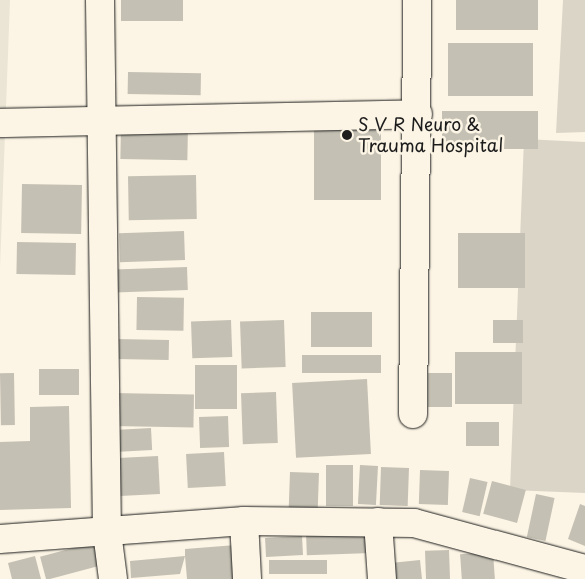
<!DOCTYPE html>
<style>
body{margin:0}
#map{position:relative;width:585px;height:579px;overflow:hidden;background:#fcf5e5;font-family:"Playpen Sans",sans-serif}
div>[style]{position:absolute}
.built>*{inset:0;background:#ebe5d6}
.green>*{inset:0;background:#dbd5c8}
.building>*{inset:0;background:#c4c0b3;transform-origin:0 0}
.roads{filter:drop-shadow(0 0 1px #1c1c1c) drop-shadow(0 0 1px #1c1c1c)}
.minor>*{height:28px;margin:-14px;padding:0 14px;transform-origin:14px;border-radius:14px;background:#fcf5e5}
.dots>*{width:14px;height:14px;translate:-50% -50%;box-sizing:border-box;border:2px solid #fcf5e5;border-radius:50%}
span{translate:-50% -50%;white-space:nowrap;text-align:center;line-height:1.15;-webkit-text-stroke:5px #fcf5e5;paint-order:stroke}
.poi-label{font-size:18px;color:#1c1c1c}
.left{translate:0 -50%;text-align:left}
</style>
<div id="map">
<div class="built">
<i style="clip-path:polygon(0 0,10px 0,0 268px)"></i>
</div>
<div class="green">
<i style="clip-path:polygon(563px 0,585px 0,585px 132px,556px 133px)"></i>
<i style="clip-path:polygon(524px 139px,585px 142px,585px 493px,510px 490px)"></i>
</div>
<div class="building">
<i style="left:121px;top:0;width:62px;height:21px"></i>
<i style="left:456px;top:0;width:82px;height:30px"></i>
<i style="left:533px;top:43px;width:53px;height:85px;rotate:90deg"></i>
<i style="left:128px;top:72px;width:73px;height:22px;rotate:1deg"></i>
<i style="left:538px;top:111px;width:38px;height:96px;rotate:90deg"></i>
<i style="left:381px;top:120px;width:80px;height:67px;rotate:90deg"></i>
<i style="left:121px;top:123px;width:67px;height:36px;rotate:1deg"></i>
<i style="left:196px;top:175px;width:44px;height:68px;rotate:89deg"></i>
<i style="left:22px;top:184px;width:60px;height:49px;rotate:1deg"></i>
<i style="left:184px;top:231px;width:29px;height:65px;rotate:88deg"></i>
<i style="left:525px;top:233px;width:55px;height:67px;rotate:90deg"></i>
<i style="left:17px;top:242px;width:59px;height:32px;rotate:1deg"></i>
<i style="left:187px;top:267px;width:23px;height:73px;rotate:88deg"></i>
<i style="left:137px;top:297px;width:47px;height:33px;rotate:1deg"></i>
<i style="left:311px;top:312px;width:61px;height:35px"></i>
<i style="left:231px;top:320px;width:37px;height:40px;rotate:88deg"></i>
<i style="left:284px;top:320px;width:47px;height:44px;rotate:88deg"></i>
<i style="left:493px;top:320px;width:30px;height:23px"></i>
<i style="left:116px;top:339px;width:53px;height:20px;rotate:1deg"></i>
<i style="left:455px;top:352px;width:67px;height:52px"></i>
<i style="left:381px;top:355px;width:18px;height:79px;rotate:90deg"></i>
<i style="left:195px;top:365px;width:42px;height:44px"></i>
<i style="left:79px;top:369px;width:26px;height:40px;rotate:90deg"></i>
<i style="left:14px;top:373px;width:52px;height:14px;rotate:89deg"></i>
<i style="left:428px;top:373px;width:24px;height:34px"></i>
<i style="left:367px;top:379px;width:75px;height:75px;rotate:87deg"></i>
<i style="left:276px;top:392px;width:51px;height:35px;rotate:88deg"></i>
<i style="left:113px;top:393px;width:81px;height:33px;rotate:1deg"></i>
<i style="clip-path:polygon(69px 406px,71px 508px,0 510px,0 442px,30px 441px,30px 407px)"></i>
<i style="left:228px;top:416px;width:31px;height:29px;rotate:88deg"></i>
<i style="left:499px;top:422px;width:24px;height:33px;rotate:90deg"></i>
<i style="left:151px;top:428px;width:22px;height:42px;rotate:87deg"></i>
<i style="left:224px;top:452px;width:34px;height:38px;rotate:87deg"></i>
<i style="left:158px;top:456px;width:38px;height:50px;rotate:87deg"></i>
<i style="left:326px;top:465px;width:27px;height:41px"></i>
<i style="left:360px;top:465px;width:18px;height:39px;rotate:3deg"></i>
<i style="left:381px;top:467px;width:28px;height:38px;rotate:2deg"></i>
<i style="left:449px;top:471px;width:34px;height:29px;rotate:92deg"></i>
<i style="left:290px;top:472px;width:29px;height:36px;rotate:2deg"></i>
<i style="left:470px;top:478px;width:18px;height:35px;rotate:13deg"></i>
<i style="left:492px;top:481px;width:35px;height:34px;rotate:15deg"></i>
<i style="left:536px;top:494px;width:19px;height:44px;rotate:12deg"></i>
<i style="clip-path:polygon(580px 504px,585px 506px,585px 546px,568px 539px)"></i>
<i style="left:371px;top:530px;width:23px;height:65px;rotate:88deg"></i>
<i style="left:302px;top:536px;width:19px;height:37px;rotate:87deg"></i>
<i style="left:99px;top:541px;width:24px;height:61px;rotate:75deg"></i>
<i style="clip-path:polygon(236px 545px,238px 579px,187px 579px,185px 556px,180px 574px,131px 578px,130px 561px,185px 556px,185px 549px)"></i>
<i style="left:449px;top:550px;width:29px;height:24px;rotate:88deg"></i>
<i style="left:493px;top:552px;width:27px;height:33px;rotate:86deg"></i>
<i style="clip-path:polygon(35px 556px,41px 579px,12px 579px,8px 563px)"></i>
<i style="left:327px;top:560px;width:14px;height:58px;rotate:90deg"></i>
<i style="left:420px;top:560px;width:19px;height:27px;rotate:84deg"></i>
</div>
<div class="roads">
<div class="minor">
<i style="left:100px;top:0;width:532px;rotate:89.25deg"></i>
<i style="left:107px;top:532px;width:47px;rotate:82.7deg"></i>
<i style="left:0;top:123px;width:418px;rotate:-1.2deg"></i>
<i style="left:413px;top:414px;width:414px;rotate:-89.4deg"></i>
<i style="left:244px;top:521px;width:58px;rotate:87deg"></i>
<i style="left:378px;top:522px;width:57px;rotate:86deg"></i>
<i style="left:0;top:539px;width:245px;rotate:-4.2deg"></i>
<i style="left:244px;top:521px;width:170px;rotate:0.7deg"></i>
<i style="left:414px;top:523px;width:177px;rotate:15.1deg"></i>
</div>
</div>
<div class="dots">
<i style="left:347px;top:135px;background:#1c1c1c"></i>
</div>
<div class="poi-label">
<span class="left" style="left:358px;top:135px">S V R Neuro &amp;<br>Trauma Hospital</span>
</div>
</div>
